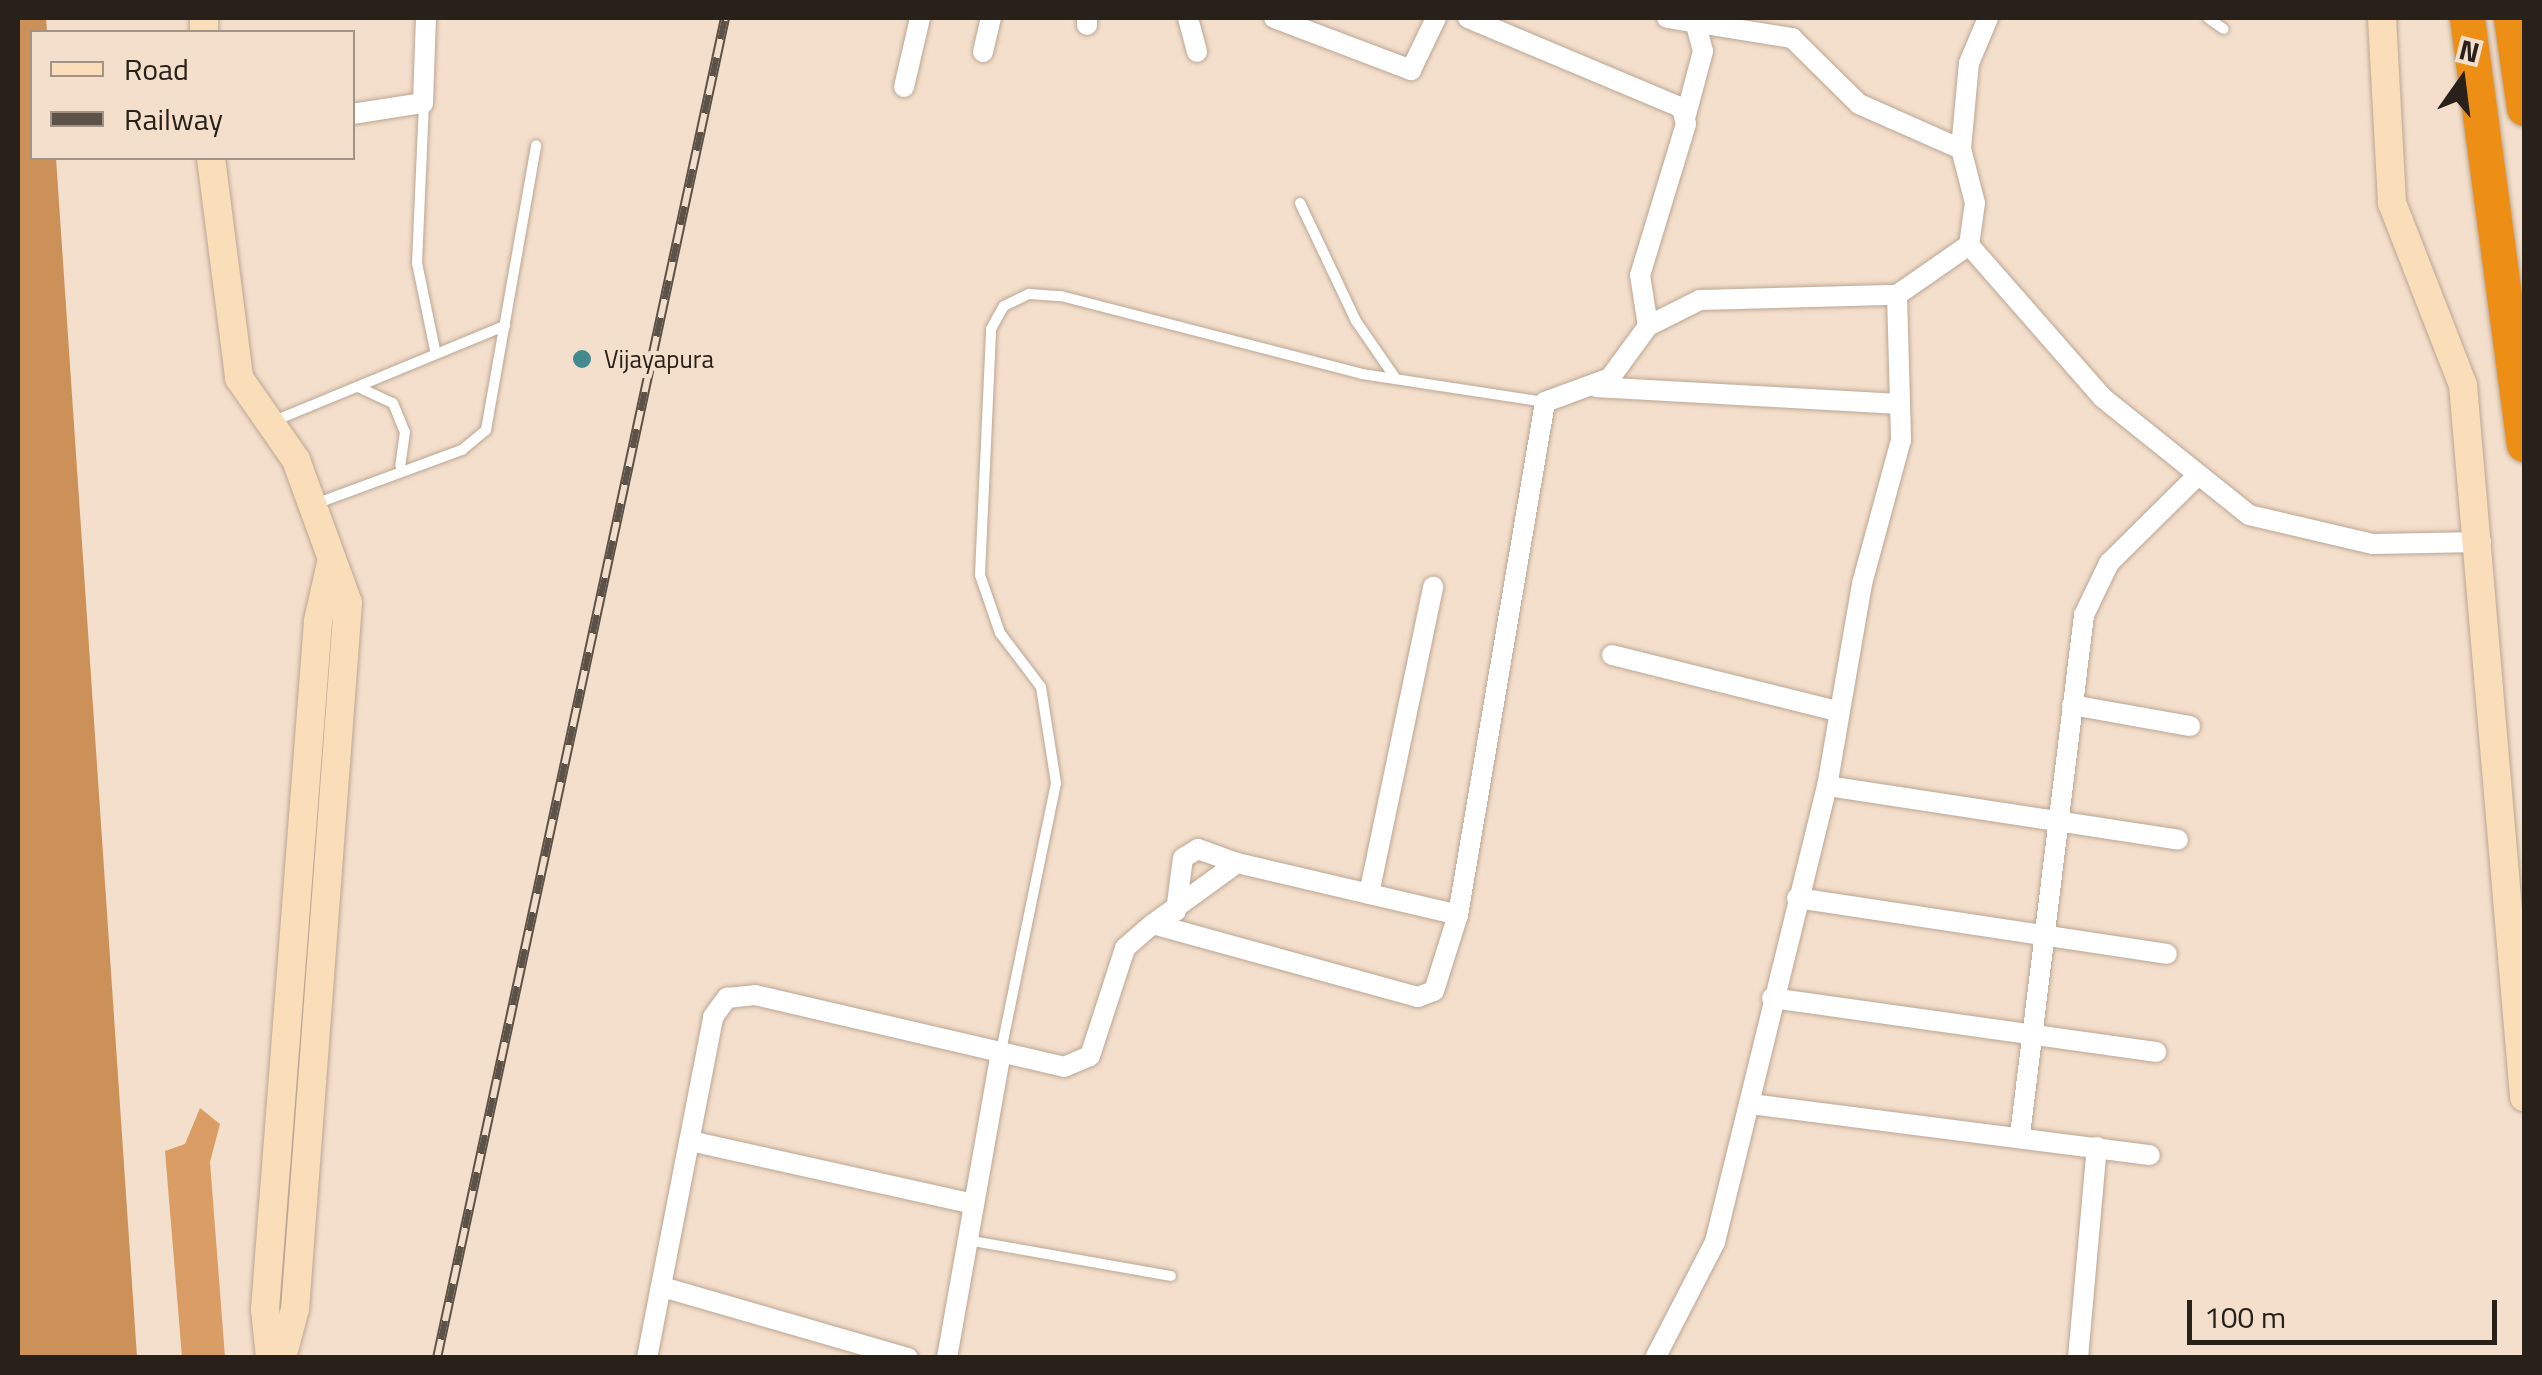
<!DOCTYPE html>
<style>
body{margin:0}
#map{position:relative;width:2542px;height:1375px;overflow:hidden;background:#f4dfcc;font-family:"Titillium Web",sans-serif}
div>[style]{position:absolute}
.forest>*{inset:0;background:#cc9159}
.water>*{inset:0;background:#d99d65}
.roads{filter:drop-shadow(0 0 2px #bba694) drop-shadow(0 0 2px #bba694)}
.lane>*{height:10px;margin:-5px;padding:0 5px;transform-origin:5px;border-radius:5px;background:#fff}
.street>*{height:20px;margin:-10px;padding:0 10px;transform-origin:10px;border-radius:10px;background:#fff}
.secondary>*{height:28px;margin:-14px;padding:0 14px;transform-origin:14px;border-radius:14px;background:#faddb9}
.highway>*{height:35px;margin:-17.5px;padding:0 17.5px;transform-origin:17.5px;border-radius:17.5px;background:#ee8f15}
.rail>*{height:10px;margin-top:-5px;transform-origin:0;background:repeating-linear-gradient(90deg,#f4dfcc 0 19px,#5d5248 0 38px);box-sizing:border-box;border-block:2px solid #5d5248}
.dots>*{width:28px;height:28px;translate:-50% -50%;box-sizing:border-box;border:5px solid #f4dfcc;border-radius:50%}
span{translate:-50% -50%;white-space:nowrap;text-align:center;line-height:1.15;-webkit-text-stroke:8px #f4dfcc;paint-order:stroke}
.poi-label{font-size:25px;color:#28211a}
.left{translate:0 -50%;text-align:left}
.frame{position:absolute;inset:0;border:20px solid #28211a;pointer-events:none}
.legend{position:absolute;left:30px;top:30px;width:325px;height:130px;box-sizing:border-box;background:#f4dfcc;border:2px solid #a29385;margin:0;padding:12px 18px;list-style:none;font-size:30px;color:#28211a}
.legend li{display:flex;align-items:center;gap:20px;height:50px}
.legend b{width:50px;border:2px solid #a29385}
.north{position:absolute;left:2412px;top:30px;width:100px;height:100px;-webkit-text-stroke:8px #f4dfcc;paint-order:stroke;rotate:14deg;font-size:28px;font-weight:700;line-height:40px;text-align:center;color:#28211a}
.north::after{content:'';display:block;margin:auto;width:35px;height:45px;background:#28211a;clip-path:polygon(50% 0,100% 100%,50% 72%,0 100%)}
.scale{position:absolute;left:2187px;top:1300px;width:310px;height:45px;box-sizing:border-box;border:5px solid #28211a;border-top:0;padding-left:12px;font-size:30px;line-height:35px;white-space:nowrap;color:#28211a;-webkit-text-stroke:8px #f4dfcc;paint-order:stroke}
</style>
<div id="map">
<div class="forest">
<i style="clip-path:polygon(18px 18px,46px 18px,47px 32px,32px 32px,32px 158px,56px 158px,137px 1357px,18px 1357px)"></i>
</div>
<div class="water">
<i style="clip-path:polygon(200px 1108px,220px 1124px,210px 1162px,225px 1357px,182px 1357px,165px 1151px,185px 1144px)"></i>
</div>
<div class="roads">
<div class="lane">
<i style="left:2208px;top:18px;width:19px;rotate:35deg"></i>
<i style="left:424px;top:103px;width:160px;rotate:92.5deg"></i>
<i style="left:417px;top:263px;width:89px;rotate:78.3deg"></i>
<i style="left:1300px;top:203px;width:131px;rotate:64.6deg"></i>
<i style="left:1356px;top:321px;width:70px;rotate:55.4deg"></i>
<i style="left:358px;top:387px;width:38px;rotate:25deg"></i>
<i style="left:393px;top:403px;width:31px;rotate:68deg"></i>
<i style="left:405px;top:432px;width:34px;rotate:98deg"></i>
<i style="left:274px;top:421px;width:250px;rotate:-22.4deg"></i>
<i style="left:315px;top:504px;width:157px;rotate:-20.2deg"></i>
<i style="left:462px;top:450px;width:31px;rotate:-40deg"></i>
<i style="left:486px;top:430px;width:289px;rotate:-80deg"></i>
<i style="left:1001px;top:1051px;width:274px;rotate:-78.4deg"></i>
<i style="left:1056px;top:783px;width:97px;rotate:-98.9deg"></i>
<i style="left:1041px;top:687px;width:68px;rotate:-127.2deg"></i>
<i style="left:1000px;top:633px;width:61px;rotate:-109deg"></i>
<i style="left:980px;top:575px;width:246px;rotate:-87.4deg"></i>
<i style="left:991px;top:329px;width:26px;rotate:-61deg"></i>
<i style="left:1004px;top:306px;width:28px;rotate:-26deg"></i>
<i style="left:1029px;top:294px;width:32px;rotate:4deg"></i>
<i style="left:1061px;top:296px;width:311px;rotate:14.5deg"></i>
<i style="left:1362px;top:374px;width:184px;rotate:8.7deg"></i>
<i style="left:967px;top:1240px;width:207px;rotate:10deg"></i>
</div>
<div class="street">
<i style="left:1188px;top:18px;width:35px;rotate:75deg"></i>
<i style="left:1274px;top:18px;width:147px;rotate:20.8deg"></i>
<i style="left:1411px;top:70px;width:58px;rotate:-64.3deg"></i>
<i style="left:1468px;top:18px;width:232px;rotate:22.8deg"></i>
<i style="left:1682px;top:108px;width:16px;rotate:76deg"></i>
<i style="left:1686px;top:124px;width:158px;rotate:106.9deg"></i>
<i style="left:1640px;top:275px;width:52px;rotate:81.1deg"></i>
<i style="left:1667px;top:18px;width:127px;rotate:9.1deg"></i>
<i style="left:1792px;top:38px;width:94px;rotate:44.6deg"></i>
<i style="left:1859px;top:104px;width:111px;rotate:23.8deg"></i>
<i style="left:1961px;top:149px;width:86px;rotate:-84.7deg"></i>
<i style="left:1969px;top:63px;width:49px;rotate:-67.1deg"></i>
<i style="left:1087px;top:25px;width:7px;rotate:-90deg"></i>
<i style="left:983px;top:52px;width:35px;rotate:-77deg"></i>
<i style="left:904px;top:87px;width:71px;rotate:-76.9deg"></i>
<i style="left:352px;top:114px;width:72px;rotate:-8.8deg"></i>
<i style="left:423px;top:103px;width:85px;rotate:-88deg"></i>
<i style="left:1686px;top:115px;width:66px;rotate:-75.1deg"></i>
<i style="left:1703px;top:51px;width:31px;rotate:-105deg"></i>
<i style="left:1969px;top:245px;width:203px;rotate:48.8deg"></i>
<i style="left:2103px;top:398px;width:187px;rotate:38.7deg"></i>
<i style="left:2249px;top:515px;width:127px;rotate:13.2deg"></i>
<i style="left:2373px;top:544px;width:108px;rotate:-1.1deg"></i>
<i style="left:1897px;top:295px;width:88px;rotate:-34.8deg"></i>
<i style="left:1969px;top:245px;width:42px;rotate:-81.9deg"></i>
<i style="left:1975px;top:203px;width:56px;rotate:-104.5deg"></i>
<i style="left:1596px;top:387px;width:303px;rotate:3.2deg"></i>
<i style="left:1612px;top:655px;width:231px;rotate:14deg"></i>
<i style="left:2072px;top:705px;width:120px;rotate:10.1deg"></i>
<i style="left:1827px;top:786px;width:355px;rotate:8.7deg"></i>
<i style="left:1369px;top:894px;width:314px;rotate:-78.2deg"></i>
<i style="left:1797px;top:898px;width:374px;rotate:8.6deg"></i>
<i style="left:1176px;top:911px;width:53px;rotate:-82.5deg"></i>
<i style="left:1183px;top:858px;width:17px;rotate:-31deg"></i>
<i style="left:1198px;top:849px;width:41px;rotate:19.7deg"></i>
<i style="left:1153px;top:924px;width:104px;rotate:-36deg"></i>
<i style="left:1237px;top:863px;width:227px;rotate:13.2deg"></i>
<i style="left:1772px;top:998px;width:388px;rotate:8deg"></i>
<i style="left:1751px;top:1104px;width:402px;rotate:7.3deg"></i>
<i style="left:2020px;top:1135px;width:524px;rotate:-82.98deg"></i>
<i style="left:2084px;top:615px;width:58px;rotate:-64.3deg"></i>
<i style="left:2109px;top:563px;width:120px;rotate:-44.7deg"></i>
<i style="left:690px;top:1141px;width:291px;rotate:12.5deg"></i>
<i style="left:662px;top:1287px;width:256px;rotate:16.1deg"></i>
<i style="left:647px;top:1358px;width:347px;rotate:-79deg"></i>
<i style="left:713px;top:1017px;width:24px;rotate:-54deg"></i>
<i style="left:727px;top:998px;width:28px;rotate:-6deg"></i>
<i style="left:755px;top:995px;width:317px;rotate:13.1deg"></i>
<i style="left:1064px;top:1067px;width:28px;rotate:-23deg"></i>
<i style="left:1090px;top:1056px;width:114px;rotate:-72deg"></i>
<i style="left:1125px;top:948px;width:37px;rotate:-41deg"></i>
<i style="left:1153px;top:924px;width:275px;rotate:15.4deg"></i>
<i style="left:1418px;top:997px;width:17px;rotate:-21deg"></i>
<i style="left:1434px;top:991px;width:80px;rotate:-72.5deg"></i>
<i style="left:1458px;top:915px;width:520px;rotate:-80.37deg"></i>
<i style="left:1545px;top:402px;width:69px;rotate:-20.3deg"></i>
<i style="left:1610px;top:378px;width:64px;rotate:-53.8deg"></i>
<i style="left:1648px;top:326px;width:58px;rotate:-26.6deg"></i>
<i style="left:1700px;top:300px;width:197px;rotate:-1.5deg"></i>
<i style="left:1897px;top:295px;width:145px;rotate:88.4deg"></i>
<i style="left:1901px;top:440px;width:149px;rotate:105.2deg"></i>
<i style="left:1862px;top:584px;width:205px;rotate:99.8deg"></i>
<i style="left:1827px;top:786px;width:470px;rotate:103.8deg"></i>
<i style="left:1715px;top:1242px;width:131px;rotate:117.3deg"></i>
<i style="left:947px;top:1358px;width:312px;rotate:-80deg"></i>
<i style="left:2078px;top:1358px;width:212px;rotate:-84.9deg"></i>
</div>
<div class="secondary">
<i style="left:204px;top:18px;width:14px;rotate:90deg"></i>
<i style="left:2382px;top:18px;width:185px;rotate:86.9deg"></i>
<i style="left:2392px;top:203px;width:195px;rotate:68.7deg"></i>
<i style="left:2463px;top:385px;width:715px;rotate:85.1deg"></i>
<i style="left:211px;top:158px;width:222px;rotate:82.7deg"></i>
<i style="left:239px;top:378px;width:100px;rotate:55.2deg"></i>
<i style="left:296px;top:460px;width:152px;rotate:70deg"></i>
<i style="left:348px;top:603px;width:708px;rotate:94.29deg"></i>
<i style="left:295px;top:1309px;width:51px;rotate:104.9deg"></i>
<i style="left:270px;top:1358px;width:49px;rotate:-95.8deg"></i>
<i style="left:265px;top:1309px;width:690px;rotate:-85.59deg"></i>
<i style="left:318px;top:621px;width:59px;rotate:-77.4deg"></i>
</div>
<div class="highway">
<i style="left:2467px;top:18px;width:430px;rotate:82.4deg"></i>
<i style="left:2511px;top:18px;width:91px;rotate:81.8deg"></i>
</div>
</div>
<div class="rail">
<i style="left:437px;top:1358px;width:1371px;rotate:-77.87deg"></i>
</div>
<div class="dots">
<i style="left:582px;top:359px;background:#438b90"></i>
</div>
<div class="poi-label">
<span class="left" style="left:604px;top:359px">Vijayapura</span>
</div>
<div class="frame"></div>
<ul class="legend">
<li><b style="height:12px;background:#faddb9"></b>Road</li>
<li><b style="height:12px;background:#5d5248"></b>Railway</li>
</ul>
<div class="north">N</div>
<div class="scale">100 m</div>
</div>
